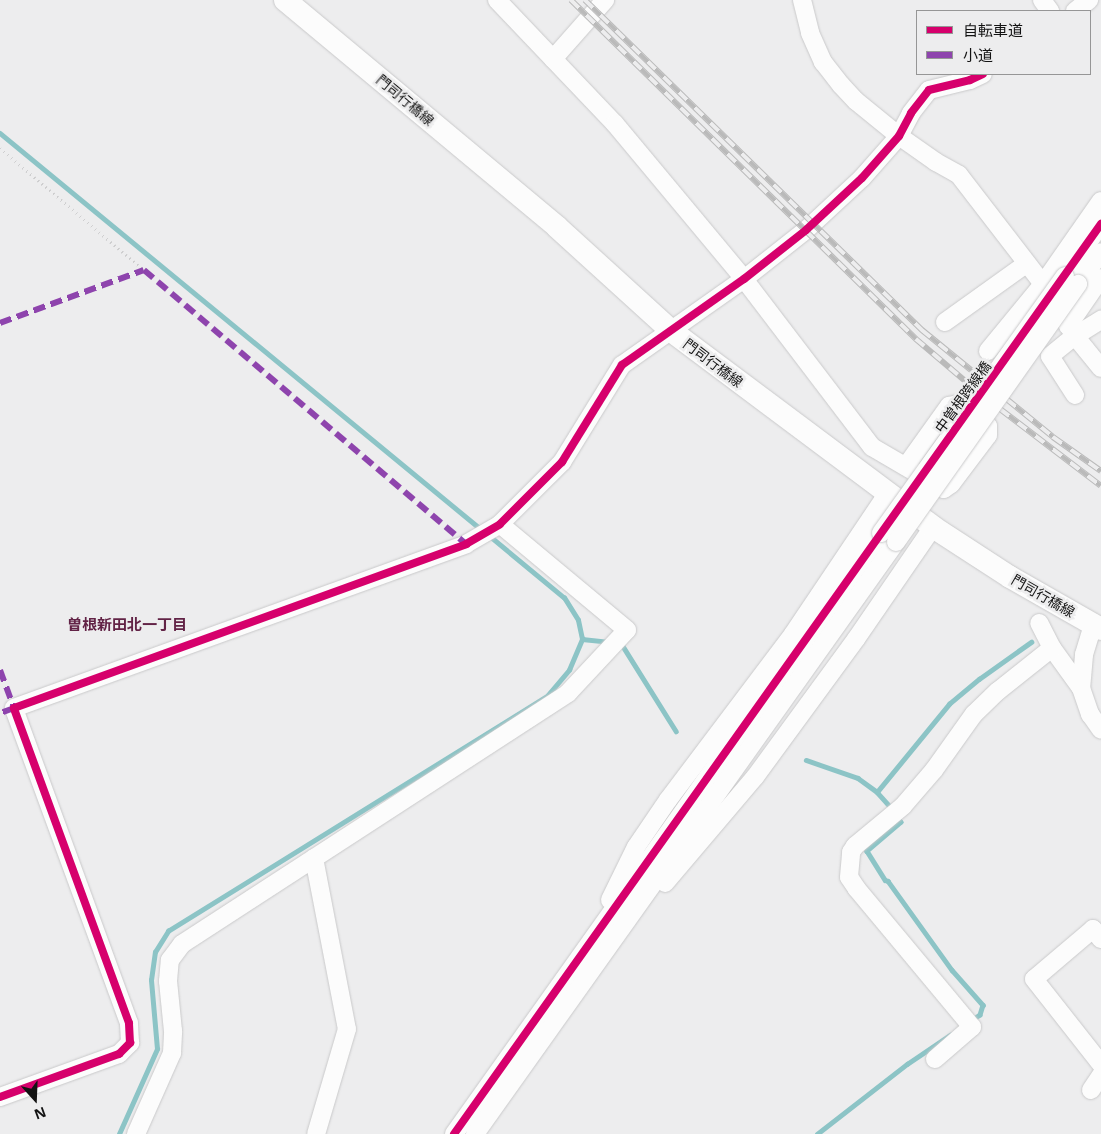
<!DOCTYPE html>
<meta charset="utf-8">
<style>
body{margin:0}
#map{position:relative;width:1101px;height:1134px;overflow:hidden;background:#ededee;font-family:"Noto Sans","Noto Sans JP",sans-serif}
div>[style]{position:absolute}
.stream>*{height:4.5px;margin:-2.25px;padding:0 2.25px;transform-origin:2.25px;border-radius:2.25px;background:#8cc4c6}
.path>*{height:2.5px;margin-top:-1.25px;transform-origin:0;background:repeating-linear-gradient(90deg,#cececf 0 1px,transparent 0 5px)}
.roads{filter:drop-shadow(0 0 1px #c9c9ca) drop-shadow(0 0 1px #c9c9ca)}
.minor>*{height:18px;margin:-9px;padding:0 9px;transform-origin:9px;border-radius:9px;background:#fcfcfc}
.major>*{height:22px;margin:-11px;padding:0 11px;transform-origin:11px;border-radius:11px;background:#fcfcfc}
.rail>*{height:5.5px;margin-top:-2.75px;transform-origin:0;background:repeating-linear-gradient(90deg,#ededee 0 11px,#bababa 0 22px);box-sizing:border-box;border-block:1px solid #bababa}
.bridges{filter:drop-shadow(0 0 1px #c9c9ca) drop-shadow(0 0 1px #c9c9ca)}
.minor-bridge>*{height:18px;margin:-9px;padding:0 9px;transform-origin:9px;border-radius:9px;background:#fcfcfc}
.quiet>*{height:6px;margin-top:-3px;transform-origin:0;background:repeating-linear-gradient(90deg,#8e44ad 0 12px,transparent 0 18px)}
.cycleway>*{height:8px;margin:-4px;padding:0 4px;transform-origin:4px;border-radius:4px;background:#d6006c}
span{translate:-50% -50%;white-space:nowrap;text-align:center;line-height:1.15;-webkit-text-stroke:5px #ededee;paint-order:stroke}
.street-label{font-size:14px;color:#131313}
.neighbourhood-label{font-size:15px;color:#622346;font-weight:700}
.legend{position:absolute;left:916px;top:10px;width:175px;height:65px;box-sizing:border-box;background:#ededee;border:1px solid #969696;margin:0;padding:6px 9px;list-style:none;font-size:15px;color:#131313}
.legend li{display:flex;align-items:center;gap:10px;height:25px}
.legend b{width:25px;border:1px solid #969696}
.north{position:absolute;left:10px;top:1074px;width:50px;height:50px;-webkit-text-stroke:4px #ededee;paint-order:stroke;rotate:160deg;font-size:14px;font-weight:700;line-height:20px;text-align:center;color:#131313}
.north::after{content:'';display:block;margin:auto;width:18px;height:22px;background:#131313;clip-path:polygon(50% 0,100% 100%,50% 72%,0 100%)}
</style>
<div id="map">
<div class="stream">
<i style="left:0;top:133px;width:624px;rotate:39.48deg"></i>
<i style="left:582px;top:639px;width:27px;rotate:6deg"></i>
<i style="left:621px;top:643px;width:104px;rotate:58deg"></i>
<i style="left:806px;top:760px;width:55px;rotate:19.1deg"></i>
<i style="left:858px;top:778px;width:24px;rotate:36deg"></i>
<i style="left:877px;top:792px;width:24px;rotate:48deg"></i>
<i style="left:877px;top:792px;width:114px;rotate:-50.7deg"></i>
<i style="left:949px;top:704px;width:39px;rotate:-40deg"></i>
<i style="left:979px;top:679px;width:64px;rotate:-35.4deg"></i>
<i style="left:897px;top:817px;width:6px;rotate:51deg"></i>
<i style="left:901px;top:822px;width:45px;rotate:139.5deg"></i>
<i style="left:867px;top:851px;width:34px;rotate:58deg"></i>
<i style="left:885px;top:880px;width:3px;rotate:18deg"></i>
<i style="left:888px;top:881px;width:110px;rotate:54.3deg"></i>
<i style="left:952px;top:970px;width:47px;rotate:48.5deg"></i>
<i style="left:983px;top:1005px;width:10px;rotate:107deg"></i>
<i style="left:980px;top:1015px;width:11px;rotate:146deg"></i>
<i style="left:119px;top:1134px;width:93px;rotate:-65.9deg"></i>
<i style="left:157px;top:1049px;width:69px;rotate:-95deg"></i>
<i style="left:151px;top:980px;width:28px;rotate:-82deg"></i>
<i style="left:155px;top:952px;width:25px;rotate:-58deg"></i>
<i style="left:168px;top:931px;width:447px;rotate:-31.8deg"></i>
<i style="left:548px;top:695px;width:33px;rotate:-50deg"></i>
<i style="left:569px;top:670px;width:34px;rotate:-67deg"></i>
<i style="left:582px;top:639px;width:19px;rotate:-102deg"></i>
<i style="left:578px;top:620px;width:26px;rotate:-122deg"></i>
<i style="left:564px;top:598px;width:97px;rotate:-140.4deg"></i>
<i style="left:817px;top:1134px;width:114px;rotate:-37.9deg"></i>
<i style="left:907px;top:1064px;width:52px;rotate:-34deg"></i>
</div>
<div class="path">
<i style="left:0;top:148px;width:189px;rotate:40.3deg"></i>
</div>
<div class="roads">
<div class="minor">
<i style="left:497px;top:0;width:171px;rotate:46.4deg"></i>
<i style="left:615px;top:124px;width:202px;rotate:50.2deg"></i>
<i style="left:744px;top:279px;width:211px;rotate:52.7deg"></i>
<i style="left:872px;top:447px;width:83px;rotate:30.3deg"></i>
<i style="left:944px;top:489px;width:9px;rotate:-36deg"></i>
<i style="left:951px;top:484px;width:61px;rotate:-52.9deg"></i>
<i style="left:988px;top:435px;width:9px;rotate:-90deg"></i>
<i style="left:988px;top:426px;width:36px;rotate:-143deg"></i>
<i style="left:959px;top:404px;width:10px;rotate:169deg"></i>
<i style="left:949px;top:406px;width:74px;rotate:125.6deg"></i>
<i style="left:802px;top:0;width:34px;rotate:76deg"></i>
<i style="left:810px;top:33px;width:32px;rotate:66deg"></i>
<i style="left:823px;top:62px;width:29px;rotate:52deg"></i>
<i style="left:841px;top:85px;width:22px;rotate:47deg"></i>
<i style="left:856px;top:101px;width:55px;rotate:39.1deg"></i>
<i style="left:899px;top:136px;width:45px;rotate:35.1deg"></i>
<i style="left:936px;top:162px;width:26px;rotate:29deg"></i>
<i style="left:959px;top:175px;width:138px;rotate:52.4deg"></i>
<i style="left:1043px;top:284px;width:61px;rotate:58.4deg"></i>
<i style="left:1075px;top:336px;width:31px;rotate:-32deg"></i>
<i style="left:1042px;top:0;width:14px;rotate:54deg"></i>
<i style="left:1075px;top:11px;width:18px;rotate:-38deg"></i>
<i style="left:553px;top:59px;width:79px;rotate:-48.6deg"></i>
<i style="left:1065px;top:276px;width:63px;rotate:-55.3deg"></i>
<i style="left:1078px;top:284px;width:39px;rotate:-54deg"></i>
<i style="left:945px;top:322px;width:100px;rotate:-35.6deg"></i>
<i style="left:1068px;top:326px;width:58px;rotate:-55.5deg"></i>
<i style="left:988px;top:351px;width:87px;rotate:-50.6deg"></i>
<i style="left:1043px;top:284px;width:101px;rotate:-55.1deg"></i>
<i style="left:1075px;top:395px;width:46px;rotate:-122.7deg"></i>
<i style="left:1050px;top:356px;width:32px;rotate:-39deg"></i>
<i style="left:1075px;top:336px;width:41px;rotate:50.9deg"></i>
<i style="left:1093px;top:625px;width:31px;rotate:107deg"></i>
<i style="left:1084px;top:655px;width:33px;rotate:95deg"></i>
<i style="left:1081px;top:688px;width:28px;rotate:71deg"></i>
<i style="left:1090px;top:714px;width:19px;rotate:55deg"></i>
<i style="left:1052px;top:648px;width:49px;rotate:54.1deg"></i>
<i style="left:314px;top:858px;width:174px;rotate:79.1deg"></i>
<i style="left:347px;top:1029px;width:109px;rotate:106.4deg"></i>
<i style="left:665px;top:883px;width:139px;rotate:-49.7deg"></i>
<i style="left:755px;top:777px;width:171px;rotate:-53.8deg"></i>
<i style="left:856px;top:639px;width:136px;rotate:-55.5deg"></i>
<i style="left:610px;top:900px;width:59px;rotate:-63.9deg"></i>
<i style="left:636px;top:847px;width:57px;rotate:-55.8deg"></i>
<i style="left:668px;top:800px;width:208px;rotate:-53deg"></i>
<i style="left:793px;top:634px;width:169px;rotate:-56.1deg"></i>
<i style="left:1101px;top:939px;width:13px;rotate:-129deg"></i>
<i style="left:1093px;top:929px;width:77px;rotate:139.7deg"></i>
<i style="left:1034px;top:979px;width:108px;rotate:51.8deg"></i>
<i style="left:935px;top:1059px;width:49px;rotate:-40.9deg"></i>
<i style="left:972px;top:1027px;width:180px;rotate:-129.8deg"></i>
<i style="left:857px;top:889px;width:14px;rotate:-124deg"></i>
<i style="left:849px;top:877px;width:25px;rotate:-85deg"></i>
<i style="left:851px;top:852px;width:7px;rotate:-56deg"></i>
<i style="left:855px;top:846px;width:62px;rotate:-39.8deg"></i>
<i style="left:903px;top:806px;width:48px;rotate:-49.3deg"></i>
<i style="left:934px;top:770px;width:69px;rotate:-54.5deg"></i>
<i style="left:974px;top:714px;width:33px;rotate:-44deg"></i>
<i style="left:998px;top:691px;width:69px;rotate:-38.5deg"></i>
<i style="left:1052px;top:648px;width:28px;rotate:-117deg"></i>
<i style="left:1091px;top:1090px;width:18px;rotate:-56deg"></i>
<i style="left:0;top:1097px;width:127px;rotate:-19.9deg"></i>
<i style="left:119px;top:1054px;width:16px;rotate:-45deg"></i>
<i style="left:130px;top:1043px;width:20px;rotate:-93deg"></i>
<i style="left:129px;top:1023px;width:335px;rotate:-110.1deg"></i>
<i style="left:14px;top:708px;width:481px;rotate:-19.9deg"></i>
<i style="left:466px;top:544px;width:39px;rotate:-30deg"></i>
<i style="left:500px;top:524px;width:88px;rotate:-45deg"></i>
<i style="left:562px;top:462px;width:114px;rotate:-58.3deg"></i>
<i style="left:622px;top:365px;width:149px;rotate:-35.2deg"></i>
<i style="left:744px;top:279px;width:79px;rotate:-38.3deg"></i>
<i style="left:806px;top:230px;width:76px;rotate:-42.9deg"></i>
<i style="left:862px;top:178px;width:56px;rotate:-48.6deg"></i>
<i style="left:899px;top:136px;width:26px;rotate:-62deg"></i>
<i style="left:911px;top:113px;width:29px;rotate:-52deg"></i>
<i style="left:929px;top:90px;width:42px;rotate:-13.7deg"></i>
<i style="left:970px;top:80px;width:14px;rotate:-25deg"></i>
<i style="left:136px;top:1134px;width:89px;rotate:-66deg"></i>
<i style="left:172px;top:1053px;width:22px;rotate:-87deg"></i>
<i style="left:173px;top:1031px;width:50px;rotate:-95.7deg"></i>
<i style="left:168px;top:981px;width:21px;rotate:-85deg"></i>
<i style="left:170px;top:960px;width:20px;rotate:-53deg"></i>
<i style="left:182px;top:944px;width:460px;rotate:-33deg"></i>
<i style="left:568px;top:693px;width:86px;rotate:-46.9deg"></i>
<i style="left:627px;top:630px;width:165px;rotate:-140.2deg"></i>
<i style="left:454px;top:1134px;width:737px;rotate:-54.61deg"></i>
<i style="left:475px;top:1134px;width:726px;rotate:-54.58deg"></i>
</div>
<div class="major">
<i style="left:285px;top:0;width:354px;rotate:39.8deg"></i>
<i style="left:557px;top:227px;width:153px;rotate:42.3deg"></i>
<i style="left:670px;top:330px;width:329px;rotate:36.8deg"></i>
<i style="left:933px;top:527px;width:92px;rotate:33deg"></i>
<i style="left:1010px;top:577px;width:105px;rotate:29.7deg"></i>
</div>
</div>
<div class="rail">
<i style="left:571px;top:0;width:484px;rotate:44.5deg"></i>
<i style="left:916px;top:339px;width:88px;rotate:40.4deg"></i>
<i style="left:983px;top:396px;width:148px;rotate:37.3deg"></i>
<i style="left:585px;top:0;width:472px;rotate:44.4deg"></i>
<i style="left:922px;top:330px;width:169px;rotate:39.2deg"></i>
<i style="left:1053px;top:437px;width:59px;rotate:35.3deg"></i>
</div>
<div class="bridges">
<div class="minor-bridge">
<i style="left:881px;top:533px;width:316px;rotate:-54.4deg"></i>
<i style="left:896px;top:542px;width:316px;rotate:-54.8deg"></i>
</div>
</div>
<div class="quiet">
<i style="left:0;top:323px;width:153px;rotate:-20.2deg"></i>
<i style="left:144px;top:270px;width:423px;rotate:40.4deg"></i>
<i style="left:0;top:670px;width:40px;rotate:69.8deg"></i>
<i style="left:14px;top:708px;width:15px;rotate:160deg"></i>
</div>
<div class="cycleway">
<i style="left:0;top:1097px;width:127px;rotate:-19.9deg"></i>
<i style="left:119px;top:1054px;width:16px;rotate:-45deg"></i>
<i style="left:130px;top:1043px;width:20px;rotate:-93deg"></i>
<i style="left:129px;top:1023px;width:335px;rotate:-110.1deg"></i>
<i style="left:14px;top:708px;width:481px;rotate:-19.9deg"></i>
<i style="left:466px;top:544px;width:39px;rotate:-30deg"></i>
<i style="left:500px;top:524px;width:88px;rotate:-45deg"></i>
<i style="left:562px;top:462px;width:114px;rotate:-58.3deg"></i>
<i style="left:622px;top:365px;width:149px;rotate:-35.2deg"></i>
<i style="left:744px;top:279px;width:79px;rotate:-38.3deg"></i>
<i style="left:806px;top:230px;width:76px;rotate:-42.9deg"></i>
<i style="left:862px;top:178px;width:56px;rotate:-48.6deg"></i>
<i style="left:899px;top:136px;width:26px;rotate:-62deg"></i>
<i style="left:911px;top:113px;width:29px;rotate:-52deg"></i>
<i style="left:929px;top:90px;width:42px;rotate:-13.7deg"></i>
<i style="left:970px;top:80px;width:14px;rotate:-25deg"></i>
<i style="left:454px;top:1134px;width:1117px;rotate:-54.59deg"></i>
</div>
<div class="street-label">
<span style="left:405px;top:100px;rotate:40deg">門司行橋線</span>
<span style="left:713px;top:363px;rotate:37deg">門司行橋線</span>
<span style="left:963px;top:397px;rotate:-54deg">中曽根跨線橋</span>
<span style="left:1043px;top:596px;rotate:30deg">門司行橋線</span>
</div>
<div class="neighbourhood-label">
<span style="left:127px;top:625px">曽根新田北一丁目</span>
</div>
<ul class="legend">
<li><b style="height:6px;background:#d6006c"></b>自転車道</li>
<li><b style="height:6px;background:#8e44ad"></b>小道</li>
</ul>
<div class="north">N</div>
</div>
